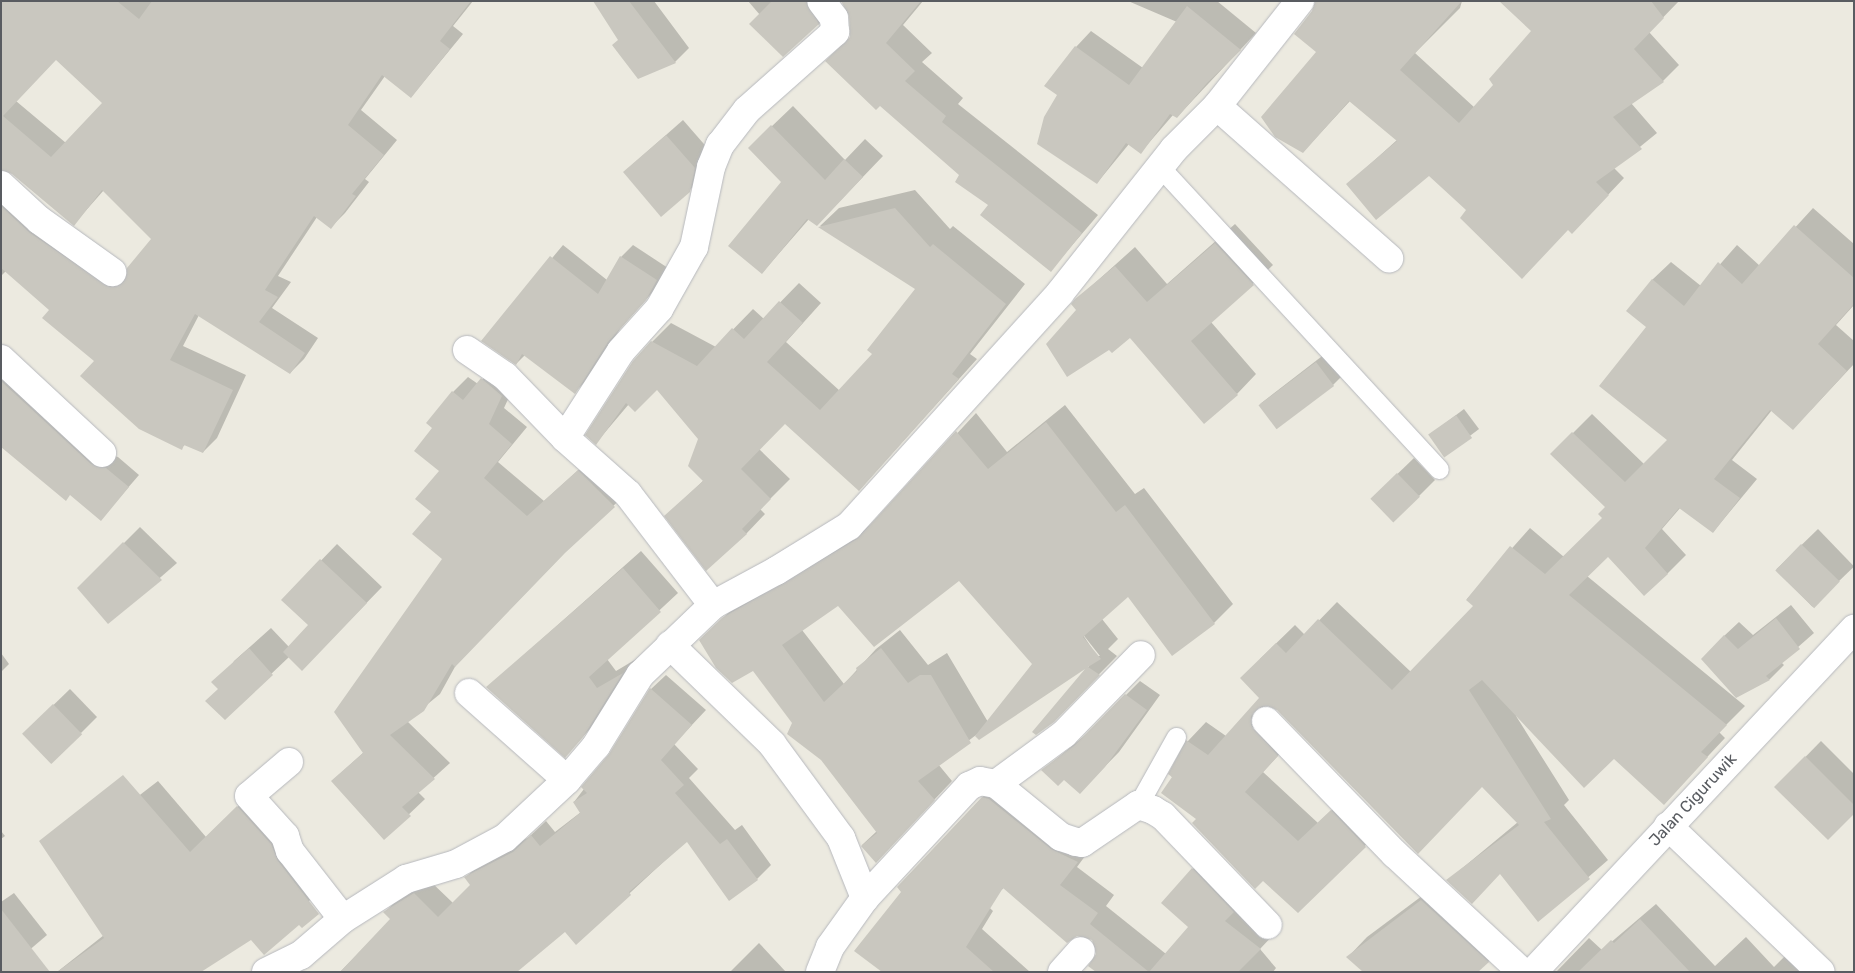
<!DOCTYPE html>
<style>
body{margin:0}
#map{position:relative;width:1855px;height:973px;overflow:hidden;background:#eceae0;font-family:Rubik,sans-serif}
div>[style]{position:absolute}
.shadow>*{inset:0;background:#0003;transform-origin:0 0}
.building>*{inset:0;background:#c9c7bf;transform-origin:0 0}
.roads{filter:drop-shadow(0 0 1px #b6b8bd) drop-shadow(0 0 1px #b6b8bd)}
.service>*{height:19px;margin:-9.5px;padding:0 9.5px;transform-origin:9.5px;border-radius:9.5px;background:#fff}
.minor>*{height:28px;margin:-14px;padding:0 14px;transform-origin:14px;border-radius:14px;background:#fff}
span{translate:-50% -50%;white-space:nowrap;text-align:center;line-height:1.15;-webkit-text-stroke:4.5px #fff;paint-order:stroke}
.street-label{font-size:16px;color:#595c61}
.frame{position:absolute;inset:0;border:2px solid #595c61;pointer-events:none}
</style>
<div id="map">
<div class="shadow">
<i style="clip-path:polygon(evenodd,1px 1px,473px 1px,453px 26px,463px 34px,411px 97px,385px 76px,361px 110px,397px 140px,365px 179px,369px 182px,345px 213px,331px 227px,317px 217px,278px 276px,291px 282px,272px 308px,318px 338px,304px 359px,290px 373px,199px 315px,183px 346px,246px 375px,217px 438px,203px 452px,186px 444px,181px 448px,95px 361px,50px 310px,6px 271px,1px 276px,1px 177px,117px 271px,127px 272px,153px 239px,104px 190px,74px 224px,12px 172px,1px 170px,1px 1px,56px 59px,104px 103px,66px 143px,16px 101px,56px 59px)"></i>
<i style="clip-path:polygon(594px 1px,654px 1px,689px 48px,675px 62px,639px 77px,619px 39px)"></i>
<i style="clip-path:polygon(748px 1px,826px 1px,832px 10px,818px 25px,760px 15px)"></i>
<i style="clip-path:polygon(864px 1px,923px 1px,903px 25px,932px 53px,922px 62px,963px 98px,958px 104px,1098px 215px,1051px 270px,961px 175px,851px 38px)"></i>
<i style="clip-path:polygon(1128px 1px,1217px 1px,1256px 33px,1177px 117px,1173px 115px,1141px 152px,1129px 144px,1097px 183px,1059px 95px,1076px 47px,1091px 31px,1143px 68px,1177px 22px)"></i>
<i style="clip-path:polygon(1315px 1px,1462px 1px,1460px 8px,1415px 53px,1475px 108px,1495px 85px,1533px 31px,1501px 1px,1679px 1px,1649px 32px,1679px 65px,1663px 81px,1631px 103px,1657px 133px,1614px 168px,1624px 178px,1588px 216px,1569px 229px,1429px 174px,1348px 184px,1397px 140px,1350px 101px,1303px 152px,1317px 52px)"></i>
<i style="clip-path:polygon(793px 106px,845px 160px,865px 139px,883px 156px,837px 204px,809px 219px,762px 273px,782px 182px,770px 128px)"></i>
<i style="clip-path:polygon(683px 120px,710px 151px,705px 174px,689px 191px,624px 172px)"></i>
<i style="clip-path:polygon(915px 190px,950px 229px,953px 226px,1025px 284px,970px 354px,977px 359px,859px 490px,785px 422px,759px 449px,790px 479px,760px 509px,765px 514px,746px 534px,666px 516px,704px 480px,699px 439px,657px 388px,629px 404px,596px 443px,652px 342px,671px 323px,716px 347px,753px 309px,764px 319px,799px 283px,821px 303px,786px 342px,840px 391px,874px 354px,917px 289px,820px 226px,839px 208px)"></i>
<i style="clip-path:polygon(1813px 208px,1854px 244px,1854px 305px,1836px 325px,1854px 341px,1854px 364px,1811px 410px,1772px 410px,1732px 460px,1757px 479px,1713px 532px,1681px 507px,1662px 529px,1686px 555px,1667px 574px,1608px 555px,1587px 576px,1745px 706px,1719px 732px,1725px 738px,1664px 803px,1614px 758px,1516px 716px,1569px 800px,1564px 805px,1608px 860px,1539px 920px,1501px 873px,1448px 880px,1518px 822px,1482px 786px,1269px 706px,1296px 736px,1263px 772px,1318px 823px,1350px 793px,1384px 827px,1298px 911px,1198px 819px,1170px 774px,1188px 741px,1206px 722px,1226px 736px,1261px 698px,1260px 659px,1295px 625px,1305px 635px,1337px 602px,1411px 672px,1475px 606px,1467px 599px,1530px 528px,1564px 557px,1603px 518px,1607px 507px,1552px 454px,1592px 414px,1644px 464px,1669px 439px,1648px 327px,1652px 280px,1671px 262px,1701px 286px,1737px 245px,1760px 266px)"></i>
<i style="clip-path:polygon(1235px 224px,1273px 265px,1211px 322px,1256px 374px,1237px 394px,1077px 310px,1076px 300px,1135px 247px,1167px 284px)"></i>
<i style="clip-path:polygon(563px 245px,607px 280px,621px 257px,633px 245px,668px 268px,658px 286px,620px 329px,587px 380px,575px 392px,525px 355px,516px 364px,483px 341px)"></i>
<i style="clip-path:polygon(1330px 350px,1346px 372px,1333px 385px,1260px 404px)"></i>
<i style="clip-path:polygon(497px 364px,517px 380px,504px 408px,527px 427px,498px 462px,544px 501px,594px 456px,630px 490px,570px 547px,456px 665px,440px 694px,407px 721px,450px 763px,418px 792px,425px 799px,384px 838px,332px 781px,364px 752px,444px 559px,433px 512px,440px 471px,434px 428px,453px 392px,468px 377px,478px 384px)"></i>
<i style="clip-path:polygon(13px 369px,103px 453px,118px 457px,139px 475px,101px 519px,1px 434px,1px 381px)"></i>
<i style="clip-path:polygon(evenodd,1065px 405px,1135px 494px,1144px 488px,1233px 604px,1214px 623px,1128px 595px,1102px 619px,1118px 639px,1108px 649px,1117px 656px,1053px 721px,1034px 732px,1090px 665px,976px 735px,938px 764px,952px 781px,876px 861px,862px 845px,877px 831px,720px 621px,742px 599px,874px 523px,976px 413px,1007px 452px,1065px 405px,959px 579px,1034px 664px,988px 722px,947px 653px,928px 665px,900px 630px,876px 649px,844px 684px,802px 630px,838px 604px,959px 579px,1065px 405px,1081px 632px,1100px 656px,1097px 656px,1081px 632px)"></i>
<i style="left:1464px;top:409px;width:25px;height:43px;rotate:53deg"></i>
<i style="clip-path:polygon(1414px 458px,1435px 480px,1419px 496px,1388px 483px)"></i>
<i style="clip-path:polygon(140px 527px,177px 563px,108px 623px,79px 588px)"></i>
<i style="left:1818px;top:529px;width:52px;height:58px;rotate:46deg"></i>
<i style="clip-path:polygon(337px 544px,382px 587px,318px 653px,289px 657px,225px 718px,219px 689px,234px 661px,271px 628px,289px 647px,310px 625px,283px 600px)"></i>
<i style="clip-path:polygon(641px 551px,678px 593px,607px 659px,616px 671px,638px 658px,601px 717px,565px 756px,488px 687px)"></i>
<i style="clip-path:polygon(1791px 605px,1814px 633px,1781px 662px,1784px 665px,1770px 679px,1736px 696px,1724px 636px,1739px 622px,1753px 635px)"></i>
<i style="clip-path:polygon(1px 653px,9px 664px,1px 672px)"></i>
<i style="clip-path:polygon(666px 675px,706px 710px,674px 744px,698px 769px,689px 778px,735px 830px,742px 825px,771px 865px,757px 879px,687px 840px,576px 943px,566px 930px,374px 972px,340px 972px,392px 919px,385px 912px,400px 897px,428px 879px,453px 903px,472px 885px,466px 877px,481px 863px,529px 837px,546px 821px,555px 832px,581px 812px,574px 802px,610px 755px,651px 689px)"></i>
<i style="clip-path:polygon(1140px 681px,1160px 695px,1119px 752px,1080px 792px,1064px 778px,1043px 770px,1089px 732px)"></i>
<i style="clip-path:polygon(70px 689px,97px 717px,81px 733px,40px 718px)"></i>
<i style="clip-path:polygon(1821px 741px,1854px 774px,1854px 813px,1776px 787px)"></i>
<i style="clip-path:polygon(158px 781px,206px 837px,254px 791px,325px 885px,309px 901px,199px 972px,57px 972px,104px 935px,71px 848px)"></i>
<i style="clip-path:polygon(997px 782px,1094px 844px,1077px 867px,1114px 895px,1106px 906px,1166px 954px,1190px 927px,1193px 869px,1210px 852px,1277px 931px,1260px 949px,1276px 968px,1273px 972px,1098px 972px,1098px 954px,1093px 939px,1005px 887px,999px 892px,937px 858px,993px 911px,982px 929px,1030px 972px,884px 972px,902px 892px,898px 887px)"></i>
<i style="clip-path:polygon(1px 831px,5px 836px,1px 839px)"></i>
<i style="clip-path:polygon(1442px 881px,1508px 942px,1488px 962px,1348px 957px,1367px 937px)"></i>
<i style="clip-path:polygon(14px 893px,47px 935px,6px 970px,1px 969px,1px 902px)"></i>
<i style="clip-path:polygon(1656px 904px,1715px 966px,1746px 937px,1774px 967px,1787px 954px,1805px 972px,1556px 972px,1589px 938px,1602px 950px)"></i>
<i style="clip-path:polygon(759px 943px,786px 972px,730px 972px)"></i>
</div>
<div class="building">
<i style="clip-path:polygon(evenodd,1px 1px,117px 1px,139px 19px,152px 1px,471px 1px,440px 41px,450px 49px,411px 98px,382px 75px,348px 125px,384px 155px,352px 194px,356px 196px,331px 229px,314px 216px,265px 290px,278px 297px,259px 322px,305px 353px,290px 374px,195px 314px,170px 360px,233px 390px,203px 453px,184px 445px,182px 450px,139px 429px,80px 376px,94px 361px,42px 318px,49px 310px,1px 268px,1px 206px,30px 233px,110px 287px,124px 281px,127px 268px,151px 239px,102px 190px,74px 226px,12px 174px,1px 170px,1px 1px,56px 60px,102px 103px,51px 157px,3px 116px,56px 60px)"></i>
<i style="clip-path:polygon(593px 1px,629px 1px,676px 63px,638px 79px,612px 45px,618px 40px)"></i>
<i style="clip-path:polygon(772px 1px,806px 1px,819px 24px,783px 57px,749px 24px)"></i>
<i style="clip-path:polygon(841px 1px,921px 1px,886px 43px,915px 71px,905px 81px,946px 116px,942px 122px,1082px 233px,1051px 272px,980px 215px,988px 205px,955px 182px,959px 175px,880px 106px,876px 110px,825px 61px,850px 37px,849px 16px)"></i>
<i style="clip-path:polygon(1315px 1px,1462px 1px,1400px 70px,1459px 123px,1493px 85px,1489px 79px,1531px 31px,1499px 1px,1651px 1px,1664px 18px,1634px 49px,1664px 82px,1613px 117px,1642px 149px,1596px 182px,1609px 195px,1572px 234px,1568px 230px,1522px 279px,1460px 218px,1466px 210px,1429px 176px,1376px 220px,1346px 184px,1397px 141px,1349px 101px,1303px 153px,1275px 137px,1261px 117px,1316px 52px,1294px 34px,1312px 11px)"></i>
<i style="clip-path:polygon(1187px 6px,1241px 50px,1207px 83px,1177px 118px,1170px 114px,1141px 154px,1126px 143px,1097px 184px,1037px 144px,1044px 117px,1057px 95px,1044px 86px,1075px 46px,1129px 85px)"></i>
<i style="clip-path:polygon(771px 125px,825px 180px,844px 159px,863px 177px,817px 226px,807px 219px,762px 274px,728px 246px,781px 182px,748px 148px)"></i>
<i style="clip-path:polygon(666px 135px,695px 168px,690px 192px,661px 217px,623px 172px)"></i>
<i style="clip-path:polygon(895px 208px,930px 247px,933px 244px,1006px 304px,952px 374px,959px 379px,859px 491px,785px 424px,741px 469px,771px 499px,742px 529px,747px 534px,706px 571px,664px 516px,703px 481px,688px 466px,698px 439px,657px 390px,635px 412px,626px 403px,596px 445px,585px 435px,633px 361px,651px 341px,697px 366px,732px 328px,744px 339px,779px 301px,803px 323px,767px 362px,820px 410px,872px 354px,867px 350px,915px 289px,818px 227px)"></i>
<i style="clip-path:polygon(1794px 225px,1854px 278px,1854px 304px,1818px 344px,1847px 371px,1793px 430px,1770px 410px,1714px 479px,1740px 498px,1713px 533px,1679px 508px,1645px 548px,1668px 574px,1644px 596px,1608px 557px,1569px 595px,1727px 725px,1701px 752px,1708px 757px,1664px 805px,1614px 759px,1584px 788px,1482px 680px,1469px 690px,1551px 819px,1544px 822px,1590px 879px,1538px 922px,1500px 874px,1472px 904px,1446px 880px,1519px 825px,1482px 787px,1418px 854px,1277px 710px,1262px 706px,1251px 716px,1251px 725px,1278px 756px,1245px 792px,1298px 841px,1331px 810px,1366px 847px,1298px 913px,1263px 881px,1255px 889px,1192px 823px,1196px 819px,1161px 793px,1172px 777px,1168px 774px,1186px 740px,1208px 755px,1259px 698px,1240px 678px,1276px 643px,1286px 653px,1318px 619px,1392px 690px,1473px 606px,1466px 600px,1510px 546px,1545px 574px,1602px 518px,1598px 514px,1605px 507px,1550px 454px,1572px 432px,1625px 482px,1667px 440px,1599px 386px,1646px 327px,1626px 311px,1652px 279px,1684px 306px,1718px 262px,1742px 284px)"></i>
<i style="clip-path:polygon(1215px 243px,1254px 285px,1191px 341px,1238px 395px,1204px 424px,1130px 338px,1112px 353px,1109px 350px,1067px 377px,1046px 344px,1076px 310px,1071px 304px,1075px 299px,1115px 266px,1147px 302px)"></i>
<i style="clip-path:polygon(550px 256px,598px 294px,620px 256px,657px 280px,646px 300px,608px 342px,575px 394px,522px 354px,516px 365px,481px 341px)"></i>
<i style="left:1316px;top:362px;width:30px;height:72px;rotate:53deg"></i>
<i style="clip-path:polygon(481px 378px,502px 396px,489px 424px,512px 444px,484px 478px,527px 516px,578px 470px,615px 507px,565px 553px,455px 667px,452px 664px,424px 711px,390px 735px,435px 779px,402px 807px,411px 816px,384px 840px,331px 781px,363px 753px,334px 712px,442px 559px,412px 534px,431px 512px,415px 499px,439px 471px,414px 451px,432px 428px,426px 423px,452px 391px,463px 400px)"></i>
<i style="clip-path:polygon(1px 381px,91px 464px,106px 468px,129px 487px,101px 521px,70px 495px,66px 501px,1px 447px)"></i>
<i style="left:1456px;top:415px;width:28px;height:34px;rotate:55deg"></i>
<i style="clip-path:polygon(1046px 422px,1116px 512px,1125px 505px,1215px 624px,1172px 656px,1128px 597px,1083px 637px,1101px 659px,1088px 667px,1100px 675px,1054px 722px,1036px 735px,1032px 732px,1085px 669px,979px 740px,975px 736px,1032px 664px,959px 581px,874px 647px,838px 606px,782px 645px,824px 702px,857px 671px,856px 668px,881px 648px,908px 683px,920px 675px,931px 675px,971px 743px,918px 781px,935px 800px,876px 863px,861px 846px,877px 833px,821px 760px,787px 734px,792px 723px,753px 671px,732px 683px,716px 668px,699px 640px,722px 618px,857px 539px,956px 431px,988px 469px)"></i>
<i style="left:1397px;top:473px;width:33px;height:37px;rotate:46deg"></i>
<i style="clip-path:polygon(123px 542px,162px 580px,108px 624px,77px 588px)"></i>
<i style="left:1801px;top:544px;width:54px;height:37px;rotate:44deg"></i>
<i style="clip-path:polygon(320px 559px,367px 603px,302px 671px,283px 652px,308px 625px,281px 600px)"></i>
<i style="clip-path:polygon(623px 568px,661px 612px,589px 677px,597px 688px,623px 673px,583px 737px,565px 758px,486px 687px)"></i>
<i style="clip-path:polygon(1776px 618px,1800px 649px,1766px 676px,1770px 680px,1736px 698px,1701px 659px,1724px 635px,1738px 649px)"></i>
<i style="clip-path:polygon(249px 648px,273px 675px,225px 720px,205px 701px,218px 689px,211px 682px)"></i>
<i style="clip-path:polygon(650px 688px,692px 725px,661px 760px,684px 785px,675px 793px,720px 844px,727px 839px,758px 880px,729px 901px,687px 842px,629px 892px,631px 895px,576px 945px,565px 932px,517px 972px,340px 972px,390px 919px,383px 912px,414px 893px,438px 917px,470px 885px,464px 877px,513px 852px,531px 835px,540px 846px,580px 813px,573px 802px,587px 793px,581px 787px,609px 754px)"></i>
<i style="clip-path:polygon(1125px 694px,1147px 710px,1105px 767px,1080px 794px,1064px 780px,1058px 786px,1041px 770px,1075px 745px)"></i>
<i style="left:53px;top:704px;width:42px;height:43px;rotate:46deg"></i>
<i style="clip-path:polygon(1805px 756px,1854px 805px,1854px 814px,1828px 840px,1774px 787px)"></i>
<i style="clip-path:polygon(123px 775px,190px 852px,237px 806px,271px 844px,278px 861px,319px 914px,302px 928px,299px 925px,264px 955px,251px 940px,201px 972px,57px 972px,104px 938px,39px 841px)"></i>
<i style="clip-path:polygon(982px 797px,989px 799px,1051px 849px,1078px 862px,1060px 885px,1098px 913px,1090px 924px,1149px 972px,1096px 972px,1088px 966px,1096px 954px,1092px 940px,1077px 936px,1067px 943px,1003px 888px,966px 947px,994px 972px,882px 972px,854px 951px,901px 892px,897px 887px)"></i>
<i style="clip-path:polygon(1192px 868px,1234px 912px,1225px 921px,1261px 949px,1238px 972px,1149px 972px,1188px 927px,1161px 903px)"></i>
<i style="clip-path:polygon(1421px 900px,1489px 962px,1478px 972px,1363px 972px,1346px 957px)"></i>
<i style="clip-path:polygon(1px 909px,50px 972px,1px 972px)"></i>
<i style="clip-path:polygon(1640px 919px,1690px 972px,1578px 972px,1611px 940px,1614px 943px)"></i>
</div>
<div class="roads">
<div class="service">
<i style="left:1160px;top:167px;width:411px;rotate:47.3deg"></i>
<i style="left:1138px;top:805px;width:78px;rotate:-60.8deg"></i>
</div>
<div class="minor">
<i style="left:1217px;top:106px;width:230px;rotate:41.5deg"></i>
<i style="left:1px;top:185px;width:52px;rotate:42.6deg"></i>
<i style="left:39px;top:220px;width:90px;rotate:35.5deg"></i>
<i style="left:467px;top:350px;width:46px;rotate:34.4deg"></i>
<i style="left:505px;top:376px;width:86px;rotate:45.9deg"></i>
<i style="left:565px;top:438px;width:84px;rotate:41.6deg"></i>
<i style="left:628px;top:494px;width:140px;rotate:52.6deg"></i>
<i style="left:1px;top:359px;width:138px;rotate:42.9deg"></i>
<i style="left:565px;top:438px;width:103px;rotate:-57.2deg"></i>
<i style="left:621px;top:351px;width:57px;rotate:-47.9deg"></i>
<i style="left:659px;top:309px;width:71px;rotate:-60.6deg"></i>
<i style="left:694px;top:247px;width:82px;rotate:-78deg"></i>
<i style="left:711px;top:167px;width:24px;rotate:-68deg"></i>
<i style="left:720px;top:145px;width:44px;rotate:-52.4deg"></i>
<i style="left:747px;top:110px;width:118px;rotate:-41.6deg"></i>
<i style="left:835px;top:32px;width:14px;rotate:-94deg"></i>
<i style="left:834px;top:18px;width:21px;rotate:-127deg"></i>
<i style="left:670px;top:645px;width:142px;rotate:44.1deg"></i>
<i style="left:772px;top:744px;width:117px;rotate:53.7deg"></i>
<i style="left:841px;top:838px;width:65px;rotate:68.2deg"></i>
<i style="left:469px;top:693px;width:131px;rotate:41.6deg"></i>
<i style="left:1266px;top:721px;width:185px;rotate:45.9deg"></i>
<i style="left:1395px;top:854px;width:173px;rotate:42.9deg"></i>
<i style="left:289px;top:762px;width:52px;rotate:139.6deg"></i>
<i style="left:249px;top:796px;width:54px;rotate:48deg"></i>
<i style="left:285px;top:836px;width:16px;rotate:72deg"></i>
<i style="left:290px;top:851px;width:86px;rotate:52.1deg"></i>
<i style="left:996px;top:784px;width:84px;rotate:-36.3deg"></i>
<i style="left:1064px;top:734px;width:110px;rotate:-45.7deg"></i>
<i style="left:1668px;top:826px;width:211px;rotate:43.7deg"></i>
<i style="left:266px;top:972px;width:39px;rotate:-26deg"></i>
<i style="left:301px;top:955px;width:55px;rotate:-40.6deg"></i>
<i style="left:343px;top:919px;width:75px;rotate:-32.4deg"></i>
<i style="left:406px;top:879px;width:52px;rotate:-16.7deg"></i>
<i style="left:456px;top:864px;width:55px;rotate:-28deg"></i>
<i style="left:505px;top:838px;width:85px;rotate:-43.1deg"></i>
<i style="left:567px;top:780px;width:45px;rotate:-49.5deg"></i>
<i style="left:596px;top:746px;width:84px;rotate:-58.2deg"></i>
<i style="left:640px;top:675px;width:101px;rotate:-43.8deg"></i>
<i style="left:713px;top:605px;width:72px;rotate:-28.4deg"></i>
<i style="left:776px;top:571px;width:86px;rotate:-31.7deg"></i>
<i style="left:849px;top:526px;width:314px;rotate:-47.8deg"></i>
<i style="left:1060px;top:293px;width:184px;rotate:-51.6deg"></i>
<i style="left:1174px;top:149px;width:61px;rotate:-45deg"></i>
<i style="left:1217px;top:106px;width:134px;rotate:-51.7deg"></i>
<i style="left:820px;top:972px;width:27px;rotate:-68deg"></i>
<i style="left:830px;top:947px;width:60px;rotate:-54.5deg"></i>
<i style="left:865px;top:898px;width:153px;rotate:-47.1deg"></i>
<i style="left:969px;top:786px;width:12px;rotate:-24deg"></i>
<i style="left:980px;top:781px;width:16px;rotate:11deg"></i>
<i style="left:996px;top:784px;width:84px;rotate:39.2deg"></i>
<i style="left:1061px;top:837px;width:16px;rotate:18deg"></i>
<i style="left:1076px;top:842px;width:6px;rotate:9deg"></i>
<i style="left:1082px;top:843px;width:68px;rotate:-34.2deg"></i>
<i style="left:1138px;top:805px;width:16px;rotate:18deg"></i>
<i style="left:1153px;top:810px;width:12px;rotate:31deg"></i>
<i style="left:1163px;top:816px;width:151px;rotate:46.1deg"></i>
<i style="left:1062px;top:972px;width:28px;rotate:-48deg"></i>
<i style="left:1533px;top:972px;width:470px;rotate:-46.9deg"></i>
</div>
</div>
<div class="street-label">
<span style="left:1693px;top:800px;rotate:-47deg">Jalan Ciguruwik</span>
</div>
<div class="frame"></div>
</div>
